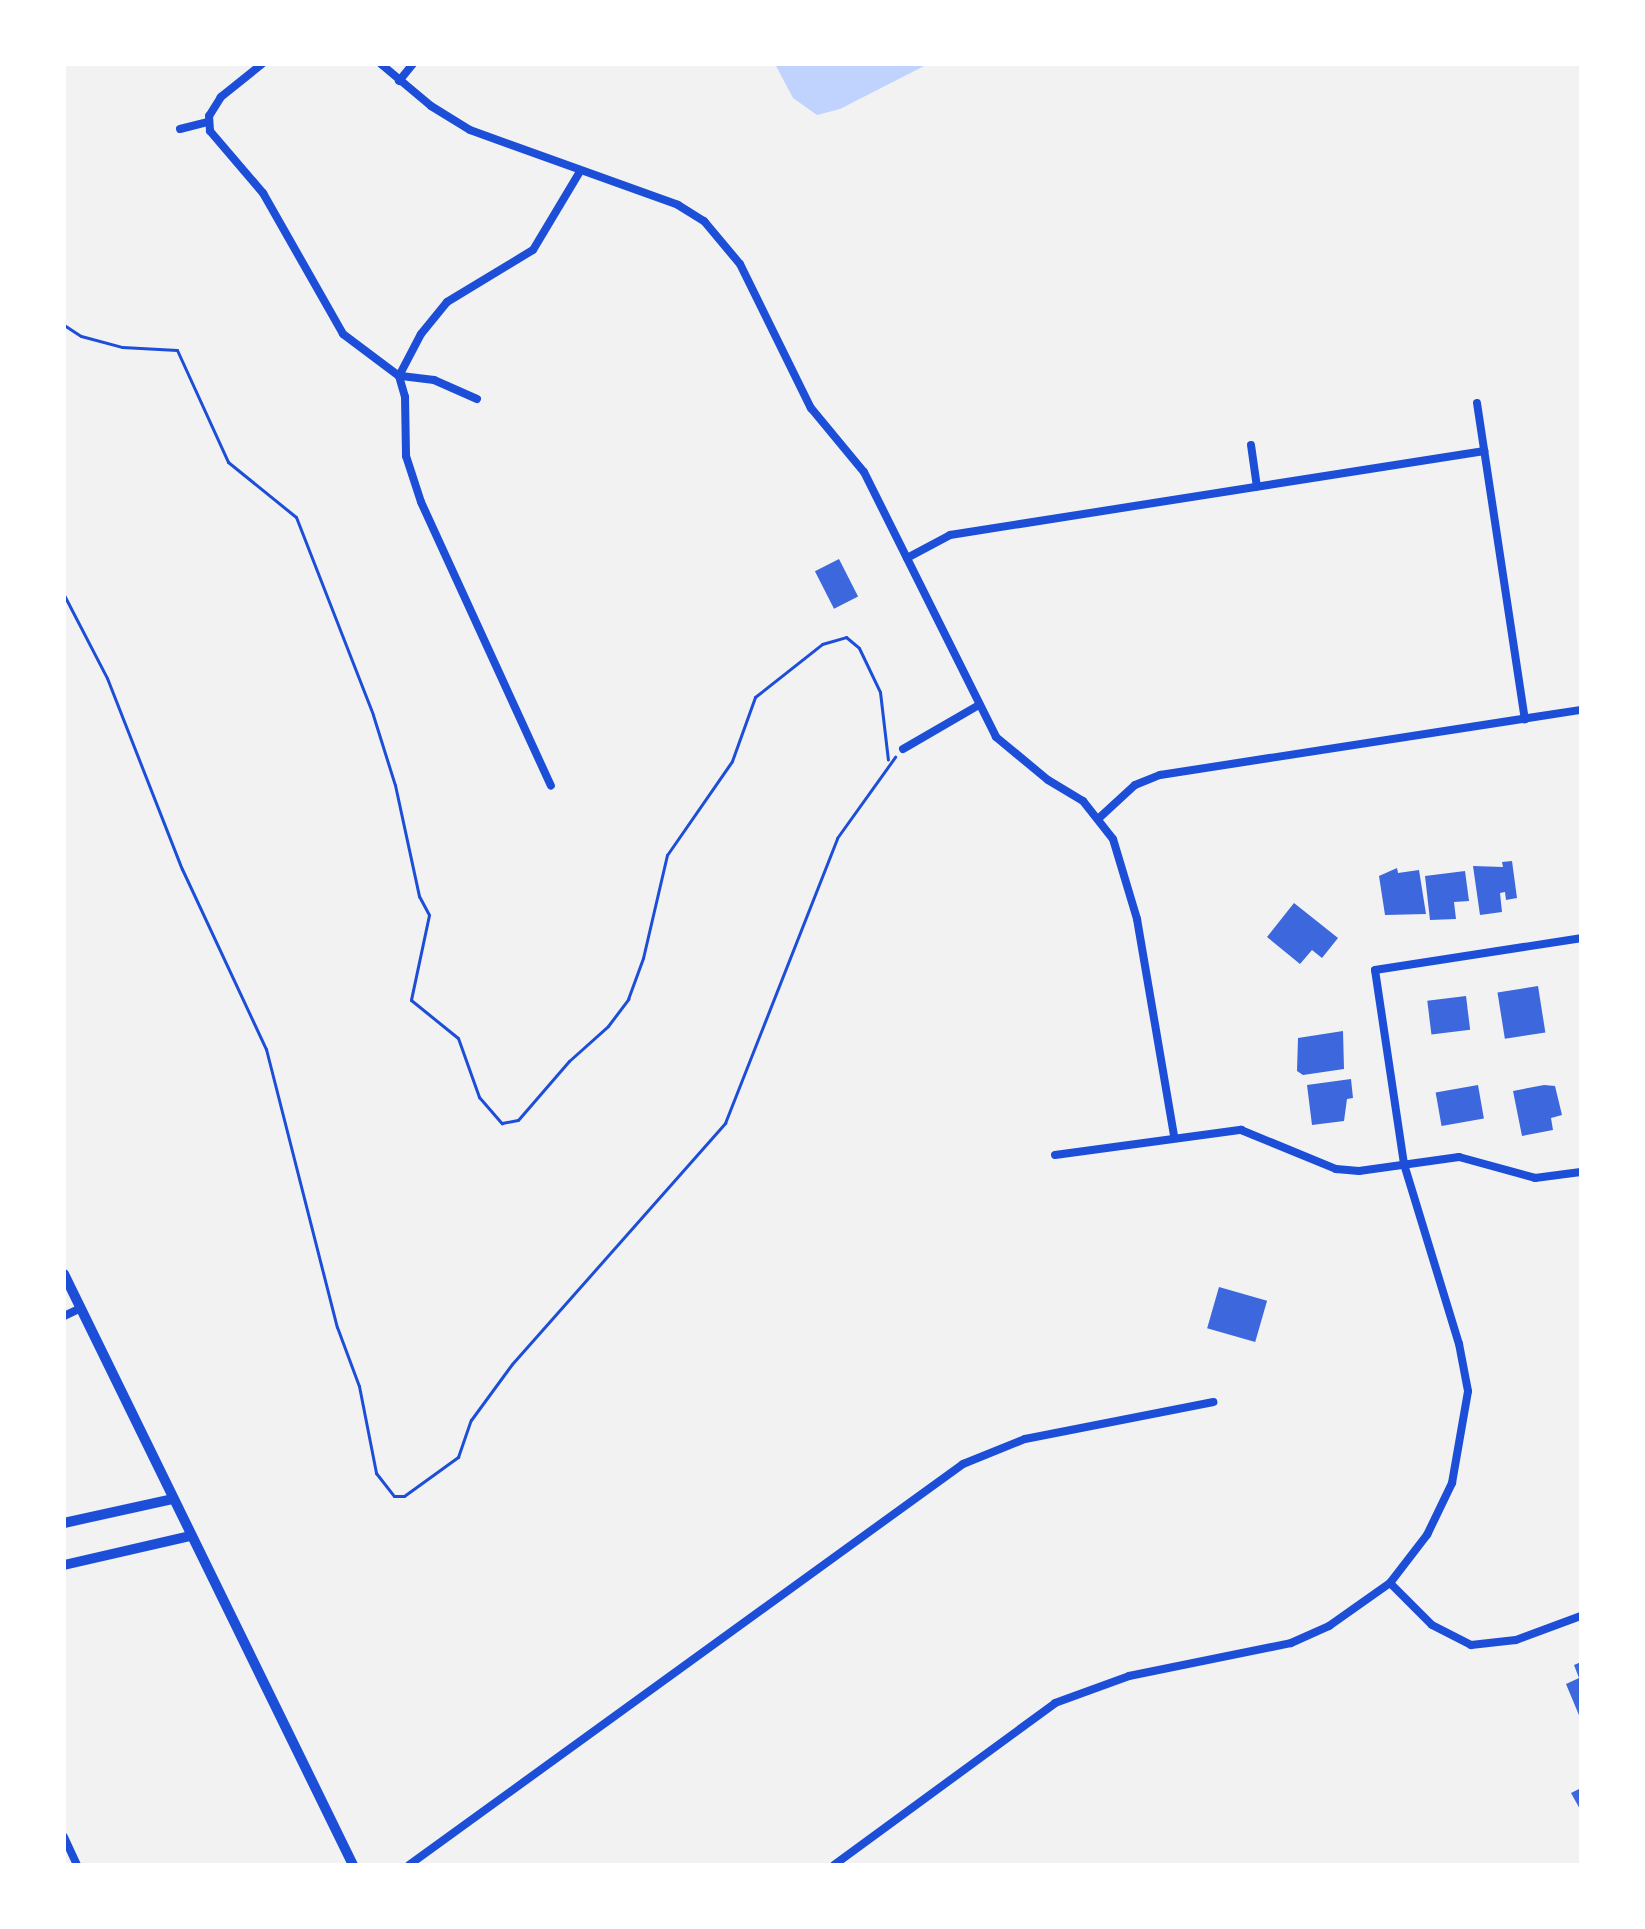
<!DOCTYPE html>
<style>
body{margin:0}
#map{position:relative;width:1645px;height:1929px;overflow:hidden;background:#f2f2f2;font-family:Overpass,sans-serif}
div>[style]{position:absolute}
.water>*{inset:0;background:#bfd3fe}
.building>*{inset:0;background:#3d67dc;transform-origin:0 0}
.path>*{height:3px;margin:-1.5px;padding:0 1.5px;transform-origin:1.5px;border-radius:1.5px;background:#1d4ed8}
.minor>*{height:8px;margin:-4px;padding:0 4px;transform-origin:4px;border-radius:4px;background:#1d4ed8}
.tertiary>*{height:10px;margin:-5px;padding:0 5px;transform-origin:5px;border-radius:5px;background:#1d4ed8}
span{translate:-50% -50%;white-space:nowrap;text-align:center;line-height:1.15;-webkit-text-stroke:6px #fff;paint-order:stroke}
.frame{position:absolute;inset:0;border:66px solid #fff;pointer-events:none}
</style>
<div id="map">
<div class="water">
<i style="clip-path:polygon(775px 64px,928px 64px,840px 109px,817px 115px,793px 98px)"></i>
</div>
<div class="building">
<i style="left:839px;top:559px;width:42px;height:27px;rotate:63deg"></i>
<i style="clip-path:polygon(1512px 861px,1517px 898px,1506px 900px,1505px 892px,1500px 893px,1502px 912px,1480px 915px,1473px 866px,1503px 867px,1502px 862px)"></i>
<i style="clip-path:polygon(1397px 868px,1398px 873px,1419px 870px,1426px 914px,1385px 915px,1379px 876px)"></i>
<i style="clip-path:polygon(1465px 871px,1469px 901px,1454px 902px,1456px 919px,1430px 920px,1425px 876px)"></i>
<i style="clip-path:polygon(1294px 903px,1338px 938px,1322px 958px,1312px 950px,1300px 964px,1267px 937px)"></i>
<i style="left:1538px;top:986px;width:47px;height:41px;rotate:81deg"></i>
<i style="left:1466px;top:996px;width:34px;height:39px;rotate:83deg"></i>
<i style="clip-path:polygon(1343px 1031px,1344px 1069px,1303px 1075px,1297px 1071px,1298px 1038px)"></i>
<i style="clip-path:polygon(1351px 1079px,1353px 1098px,1347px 1099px,1344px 1121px,1312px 1125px,1307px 1085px)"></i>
<i style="left:1478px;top:1085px;width:34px;height:43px;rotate:80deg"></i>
<i style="clip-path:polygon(1544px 1085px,1555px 1086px,1562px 1115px,1551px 1118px,1553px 1130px,1522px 1136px,1513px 1091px)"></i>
<i style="left:1219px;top:1287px;width:50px;height:43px;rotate:16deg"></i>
<i style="clip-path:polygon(1581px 1662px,1581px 1720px,1566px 1684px,1579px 1678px,1574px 1665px)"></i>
<i style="clip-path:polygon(1581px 1788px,1581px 1811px,1571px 1793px)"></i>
</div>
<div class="path">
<i style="left:64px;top:325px;width:20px;rotate:33deg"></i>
<i style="left:81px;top:336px;width:42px;rotate:15deg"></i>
<i style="left:122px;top:347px;width:55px;rotate:3.1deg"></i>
<i style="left:177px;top:350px;width:123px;rotate:65.5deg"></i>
<i style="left:228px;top:462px;width:87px;rotate:39deg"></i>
<i style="left:296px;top:517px;width:212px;rotate:68.7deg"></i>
<i style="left:373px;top:715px;width:73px;rotate:72.6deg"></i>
<i style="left:395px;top:785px;width:114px;rotate:77.8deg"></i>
<i style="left:419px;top:896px;width:21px;rotate:62deg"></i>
<i style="left:429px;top:915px;width:87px;rotate:102deg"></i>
<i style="left:411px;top:1000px;width:60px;rotate:39deg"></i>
<i style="left:458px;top:1038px;width:63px;rotate:70.4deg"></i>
<i style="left:479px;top:1097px;width:35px;rotate:49deg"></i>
<i style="left:502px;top:1123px;width:16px;rotate:-11deg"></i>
<i style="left:518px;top:1120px;width:78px;rotate:-49.2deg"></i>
<i style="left:569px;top:1061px;width:52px;rotate:-41.9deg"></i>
<i style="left:608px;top:1026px;width:34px;rotate:-53deg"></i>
<i style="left:628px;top:999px;width:44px;rotate:-69.9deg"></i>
<i style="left:643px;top:958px;width:106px;rotate:-76.9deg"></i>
<i style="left:667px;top:855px;width:114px;rotate:-55.3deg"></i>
<i style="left:732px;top:761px;width:68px;rotate:-70.2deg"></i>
<i style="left:755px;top:697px;width:85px;rotate:-38.3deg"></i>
<i style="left:822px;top:644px;width:25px;rotate:-16deg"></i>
<i style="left:846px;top:637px;width:17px;rotate:40deg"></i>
<i style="left:859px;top:648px;width:49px;rotate:64.5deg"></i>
<i style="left:880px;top:692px;width:68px;rotate:83.3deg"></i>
<i style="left:64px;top:595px;width:93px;rotate:62.6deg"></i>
<i style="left:107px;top:678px;width:205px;rotate:68.6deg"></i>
<i style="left:182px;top:869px;width:199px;rotate:65deg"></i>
<i style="left:266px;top:1049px;width:287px;rotate:75.7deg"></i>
<i style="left:337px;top:1327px;width:63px;rotate:69.6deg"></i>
<i style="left:359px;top:1386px;width:89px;rotate:78.9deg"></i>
<i style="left:376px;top:1473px;width:29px;rotate:52deg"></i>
<i style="left:394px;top:1496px;width:10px"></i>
<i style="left:404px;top:1496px;width:67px;rotate:-35.8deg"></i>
<i style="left:458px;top:1457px;width:39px;rotate:-71deg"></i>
<i style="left:471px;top:1420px;width:69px;rotate:-53.8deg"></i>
<i style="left:512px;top:1364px;width:322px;rotate:-48.5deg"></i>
<i style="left:725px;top:1123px;width:306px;rotate:-68.5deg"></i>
<i style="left:837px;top:838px;width:100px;rotate:-54.4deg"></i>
</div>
<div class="minor">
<i style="left:262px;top:64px;width:53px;rotate:141.2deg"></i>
<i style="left:221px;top:97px;width:22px;rotate:122deg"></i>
<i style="left:209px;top:116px;width:15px;rotate:86deg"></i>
<i style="left:210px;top:131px;width:82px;rotate:49.5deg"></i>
<i style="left:263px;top:193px;width:162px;rotate:60.4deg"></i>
<i style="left:343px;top:334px;width:70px;rotate:36.9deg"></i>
<i style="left:399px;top:376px;width:22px;rotate:74deg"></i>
<i style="left:405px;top:397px;width:59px;rotate:89deg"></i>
<i style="left:406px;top:456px;width:48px;rotate:71.9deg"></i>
<i style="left:421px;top:502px;width:312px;rotate:65.4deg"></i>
<i style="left:381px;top:64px;width:65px;rotate:40deg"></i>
<i style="left:431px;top:106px;width:46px;rotate:31.6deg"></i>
<i style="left:470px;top:130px;width:221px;rotate:19.8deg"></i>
<i style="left:678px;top:205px;width:31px;rotate:32deg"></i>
<i style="left:704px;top:221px;width:56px;rotate:50.1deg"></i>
<i style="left:740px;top:264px;width:161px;rotate:63.8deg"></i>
<i style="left:811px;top:408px;width:83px;rotate:50.4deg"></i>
<i style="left:864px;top:472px;width:296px;rotate:63.5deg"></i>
<i style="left:996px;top:737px;width:67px;rotate:39.6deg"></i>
<i style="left:1048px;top:780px;width:41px;rotate:31deg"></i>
<i style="left:1083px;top:801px;width:48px;rotate:51.7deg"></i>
<i style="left:1113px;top:839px;width:84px;rotate:73.3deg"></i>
<i style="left:1137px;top:919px;width:220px;rotate:80.3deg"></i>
<i style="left:399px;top:81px;width:22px;rotate:-51deg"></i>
<i style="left:180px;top:129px;width:29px;rotate:-14deg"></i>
<i style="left:477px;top:399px;width:47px;rotate:-156.2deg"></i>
<i style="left:434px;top:380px;width:35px;rotate:-173deg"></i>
<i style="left:399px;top:376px;width:47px;rotate:-62.4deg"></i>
<i style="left:421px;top:334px;width:41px;rotate:-50.9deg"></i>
<i style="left:447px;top:302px;width:100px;rotate:-31.2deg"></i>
<i style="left:533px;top:250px;width:90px;rotate:-59.1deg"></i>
<i style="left:1477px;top:403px;width:320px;rotate:81.4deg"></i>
<i style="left:1251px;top:445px;width:42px;rotate:81.9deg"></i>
<i style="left:907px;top:558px;width:49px;rotate:-28.1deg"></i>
<i style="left:950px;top:535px;width:541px;rotate:-8.94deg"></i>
<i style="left:903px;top:749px;width:88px;rotate:-30.1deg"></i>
<i style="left:1098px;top:819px;width:50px;rotate:-42.6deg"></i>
<i style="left:1135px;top:785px;width:27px;rotate:-22deg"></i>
<i style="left:1160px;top:775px;width:426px;rotate:-8.8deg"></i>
<i style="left:1055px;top:1155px;width:188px;rotate:-7.7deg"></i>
<i style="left:1241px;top:1130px;width:103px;rotate:22.3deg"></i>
<i style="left:1336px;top:1169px;width:23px;rotate:5deg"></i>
<i style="left:1359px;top:1171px;width:101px;rotate:-8deg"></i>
<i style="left:1459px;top:1157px;width:79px;rotate:15.4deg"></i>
<i style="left:1535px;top:1178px;width:46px;rotate:-7.4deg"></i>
<i style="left:64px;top:1316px;width:19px;rotate:-25deg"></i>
<i style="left:1390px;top:1583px;width:59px;rotate:45deg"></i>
<i style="left:1432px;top:1625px;width:44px;rotate:27.1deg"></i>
<i style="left:1471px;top:1645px;width:45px;rotate:-6.3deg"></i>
<i style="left:1516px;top:1640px;width:69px;rotate:-20.3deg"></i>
<i style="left:64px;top:1837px;width:31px;rotate:65deg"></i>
<i style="left:409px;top:1865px;width:684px;rotate:-35.9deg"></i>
<i style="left:963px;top:1464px;width:67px;rotate:-22deg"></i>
<i style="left:1025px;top:1439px;width:192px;rotate:-11.1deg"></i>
<i style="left:834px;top:1865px;width:274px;rotate:-36.2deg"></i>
<i style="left:1055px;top:1703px;width:79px;rotate:-20deg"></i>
<i style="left:1129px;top:1676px;width:165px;rotate:-11.5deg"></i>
<i style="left:1291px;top:1643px;width:42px;rotate:-24.1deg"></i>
<i style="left:1329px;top:1626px;width:75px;rotate:-35.2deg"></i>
<i style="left:1390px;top:1583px;width:61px;rotate:-52.4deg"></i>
<i style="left:1427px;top:1535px;width:58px;rotate:-64.3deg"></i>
<i style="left:1452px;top:1483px;width:93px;rotate:-80.1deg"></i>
<i style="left:1468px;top:1391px;width:48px;rotate:-100.8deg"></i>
<i style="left:1459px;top:1344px;width:188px;rotate:-107deg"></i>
<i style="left:1404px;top:1164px;width:196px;rotate:-98.5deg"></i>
<i style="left:1375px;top:970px;width:208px;rotate:-8.8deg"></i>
</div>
<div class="tertiary">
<i style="left:64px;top:1274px;width:658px;rotate:63.94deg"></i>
<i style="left:64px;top:1523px;width:112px;rotate:-12.4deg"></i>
<i style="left:64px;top:1565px;width:130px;rotate:-12.9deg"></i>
</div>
<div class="frame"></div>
</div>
